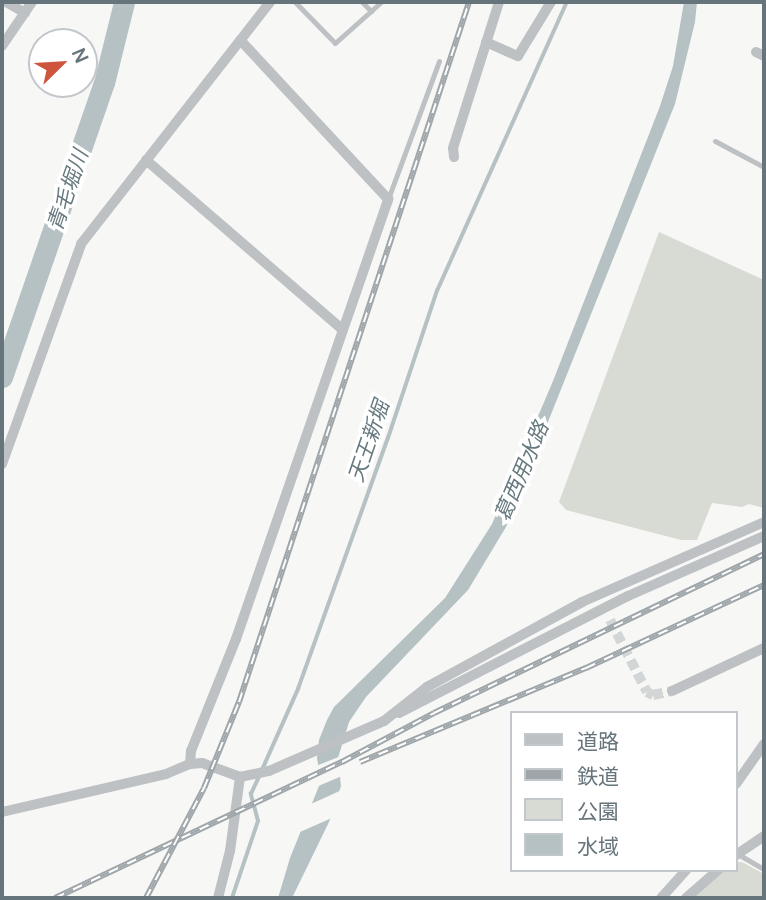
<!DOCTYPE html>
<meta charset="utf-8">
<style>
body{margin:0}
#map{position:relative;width:766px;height:900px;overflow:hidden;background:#f7f7f5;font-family:Manrope,"Noto Sans JP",sans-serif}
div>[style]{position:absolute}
.green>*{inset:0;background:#d7dbd4}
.water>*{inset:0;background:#b6c1c4}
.pier>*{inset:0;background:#f7f7f5}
.stream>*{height:3.5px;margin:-1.75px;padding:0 1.75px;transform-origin:1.75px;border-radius:1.75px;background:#b6c1c4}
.river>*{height:21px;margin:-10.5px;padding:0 10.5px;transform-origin:10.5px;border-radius:10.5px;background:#b6c1c4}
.minor-tunnel>*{height:10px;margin-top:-5px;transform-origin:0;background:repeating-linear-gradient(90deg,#d3d6d7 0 10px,transparent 0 15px)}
.service>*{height:5px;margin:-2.5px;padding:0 2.5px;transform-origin:2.5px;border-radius:2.5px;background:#bdc1c4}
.minor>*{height:10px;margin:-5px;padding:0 5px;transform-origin:5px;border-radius:5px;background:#bdc1c4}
.rail>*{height:6px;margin-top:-3px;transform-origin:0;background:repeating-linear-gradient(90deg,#fff 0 10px,#9fa6aa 0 20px);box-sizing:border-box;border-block:2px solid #9fa6aa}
span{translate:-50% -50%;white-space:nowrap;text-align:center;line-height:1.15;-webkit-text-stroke:7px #fff;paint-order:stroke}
.water-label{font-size:21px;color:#66797e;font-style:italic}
.frame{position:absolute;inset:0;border:4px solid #66747c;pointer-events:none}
.legend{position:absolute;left:510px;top:711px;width:228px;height:161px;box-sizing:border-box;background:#fff;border:2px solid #c2c7cb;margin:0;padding:9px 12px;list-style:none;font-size:21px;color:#66747c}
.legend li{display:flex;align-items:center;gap:14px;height:35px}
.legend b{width:35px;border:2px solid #c2c7cb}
.north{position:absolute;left:28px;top:28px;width:70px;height:70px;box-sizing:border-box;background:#fff;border:2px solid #c2c7cb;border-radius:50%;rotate:66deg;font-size:19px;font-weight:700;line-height:28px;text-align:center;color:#66747c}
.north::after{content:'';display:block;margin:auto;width:24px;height:32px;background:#cd553e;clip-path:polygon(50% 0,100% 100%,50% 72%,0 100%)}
</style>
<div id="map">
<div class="green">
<i style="clip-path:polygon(659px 232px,764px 280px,764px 508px,749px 504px,742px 507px,712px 503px,697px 540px,681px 540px,566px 510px,559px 502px)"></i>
<i style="clip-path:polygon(736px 862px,742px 862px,764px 874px,764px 898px,693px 898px,724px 870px,736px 870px)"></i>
</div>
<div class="water">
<i style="clip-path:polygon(684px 2px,697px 2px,695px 22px,675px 104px,506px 527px,468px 590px,366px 697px,349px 722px,338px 758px,341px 786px,329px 822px,292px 898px,278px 898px,290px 858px,321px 781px,317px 758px,319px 740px,327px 720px,334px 707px,445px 598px,492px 524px,553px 381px,660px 106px,673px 66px)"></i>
</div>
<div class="pier">
<i style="clip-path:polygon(341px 756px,342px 776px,316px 787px,316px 766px)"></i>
<i style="clip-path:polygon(344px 789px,334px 817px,300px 832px,311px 804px)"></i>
</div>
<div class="stream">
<i style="left:262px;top:770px;width:89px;rotate:-66deg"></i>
<i style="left:298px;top:689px;width:267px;rotate:-70.3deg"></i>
<i style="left:388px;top:438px;width:155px;rotate:-71.6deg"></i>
<i style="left:437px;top:291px;width:317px;rotate:-65.8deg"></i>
<i style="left:232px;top:898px;width:81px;rotate:-71.3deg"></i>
<i style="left:258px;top:821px;width:28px;rotate:-105deg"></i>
<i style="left:251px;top:794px;width:19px;rotate:-65deg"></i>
</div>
<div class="river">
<i style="left:2px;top:377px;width:311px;rotate:-70.9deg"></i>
<i style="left:104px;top:83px;width:83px;rotate:-76.1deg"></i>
</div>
<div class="minor-tunnel">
<i style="left:610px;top:620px;width:81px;rotate:62.8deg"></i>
<i style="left:647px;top:692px;width:7px;rotate:27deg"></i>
<i style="left:653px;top:695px;width:19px;rotate:-12deg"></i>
</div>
<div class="service">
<i style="left:295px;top:2px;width:57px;rotate:45.7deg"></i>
<i style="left:335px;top:43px;width:62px;rotate:-41.7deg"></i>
<i style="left:362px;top:2px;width:13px;rotate:45deg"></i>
<i style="left:715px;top:141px;width:55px;rotate:28deg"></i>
<i style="left:388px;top:199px;width:147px;rotate:-69.7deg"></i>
<i style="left:736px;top:853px;width:32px;rotate:30deg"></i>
</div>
<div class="minor">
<i style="left:6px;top:2px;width:22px;rotate:30deg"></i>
<i style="left:486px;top:42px;width:35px;rotate:24deg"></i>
<i style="left:518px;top:56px;width:63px;rotate:-58.6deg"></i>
<i style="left:2px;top:46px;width:53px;rotate:-55.7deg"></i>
<i style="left:756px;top:52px;width:9px;rotate:27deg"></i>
<i style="left:454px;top:157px;width:9px;rotate:-96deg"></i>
<i style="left:453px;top:148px;width:153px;rotate:-72.5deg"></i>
<i style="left:146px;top:160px;width:260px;rotate:40.8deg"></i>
<i style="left:2px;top:464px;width:234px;rotate:-70.2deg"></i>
<i style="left:81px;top:244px;width:307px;rotate:-52deg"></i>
<i style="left:672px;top:691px;width:102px;rotate:-25.1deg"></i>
<i style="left:399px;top:713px;width:257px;rotate:-27.1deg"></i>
<i style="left:628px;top:596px;width:149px;rotate:-23.8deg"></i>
<i style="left:190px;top:764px;width:13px;rotate:-86deg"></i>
<i style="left:191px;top:751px;width:121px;rotate:-68.1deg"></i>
<i style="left:236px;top:639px;width:466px;rotate:-70.9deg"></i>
<i style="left:388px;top:199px;width:217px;rotate:-132.9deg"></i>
<i style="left:736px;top:784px;width:49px;rotate:-55deg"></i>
<i style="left:2px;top:812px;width:168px;rotate:-13deg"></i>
<i style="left:166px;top:774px;width:26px;rotate:-23deg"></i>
<i style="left:190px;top:764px;width:12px;rotate:-5deg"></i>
<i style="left:202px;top:763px;width:40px;rotate:20.2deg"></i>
<i style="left:240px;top:777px;width:30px;rotate:-12deg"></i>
<i style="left:269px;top:771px;width:125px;rotate:-23.5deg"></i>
<i style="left:384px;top:721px;width:55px;rotate:-38.3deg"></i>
<i style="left:427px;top:687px;width:177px;rotate:-28.7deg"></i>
<i style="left:582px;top:602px;width:199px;rotate:-23.7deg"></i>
<i style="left:736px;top:855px;width:34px;rotate:-34deg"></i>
<i style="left:218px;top:898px;width:49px;rotate:-75.7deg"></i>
<i style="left:230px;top:851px;width:75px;rotate:-82.3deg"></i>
<i style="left:661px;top:898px;width:38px;rotate:-48deg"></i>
<i style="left:686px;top:898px;width:43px;rotate:-41.2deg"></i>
</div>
<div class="rail">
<i style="left:360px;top:762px;width:245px;rotate:-22.6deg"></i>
<i style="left:586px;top:668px;width:196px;rotate:-25deg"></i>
<i style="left:55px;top:898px;width:318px;rotate:-25.4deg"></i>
<i style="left:342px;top:762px;width:104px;rotate:-28deg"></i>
<i style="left:434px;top:713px;width:366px;rotate:-25.7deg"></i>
<i style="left:146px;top:898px;width:124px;rotate:-62.2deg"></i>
<i style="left:204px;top:788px;width:93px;rotate:-67.9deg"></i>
<i style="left:239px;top:702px;width:737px;rotate:-71.81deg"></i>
</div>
<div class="water-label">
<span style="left:67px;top:190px;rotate:-71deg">青毛堀川</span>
<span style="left:368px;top:441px;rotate:-71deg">天王新堀</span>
<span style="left:521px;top:471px;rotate:-67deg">葛西用水路</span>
</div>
<div class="frame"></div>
<ul class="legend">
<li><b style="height:9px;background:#bdc1c4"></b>道路</li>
<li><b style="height:9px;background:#9fa6aa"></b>鉄道</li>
<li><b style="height:19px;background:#d7dbd4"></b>公園</li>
<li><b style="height:19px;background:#b6c1c4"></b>水域</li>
</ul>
<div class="north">N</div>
</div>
